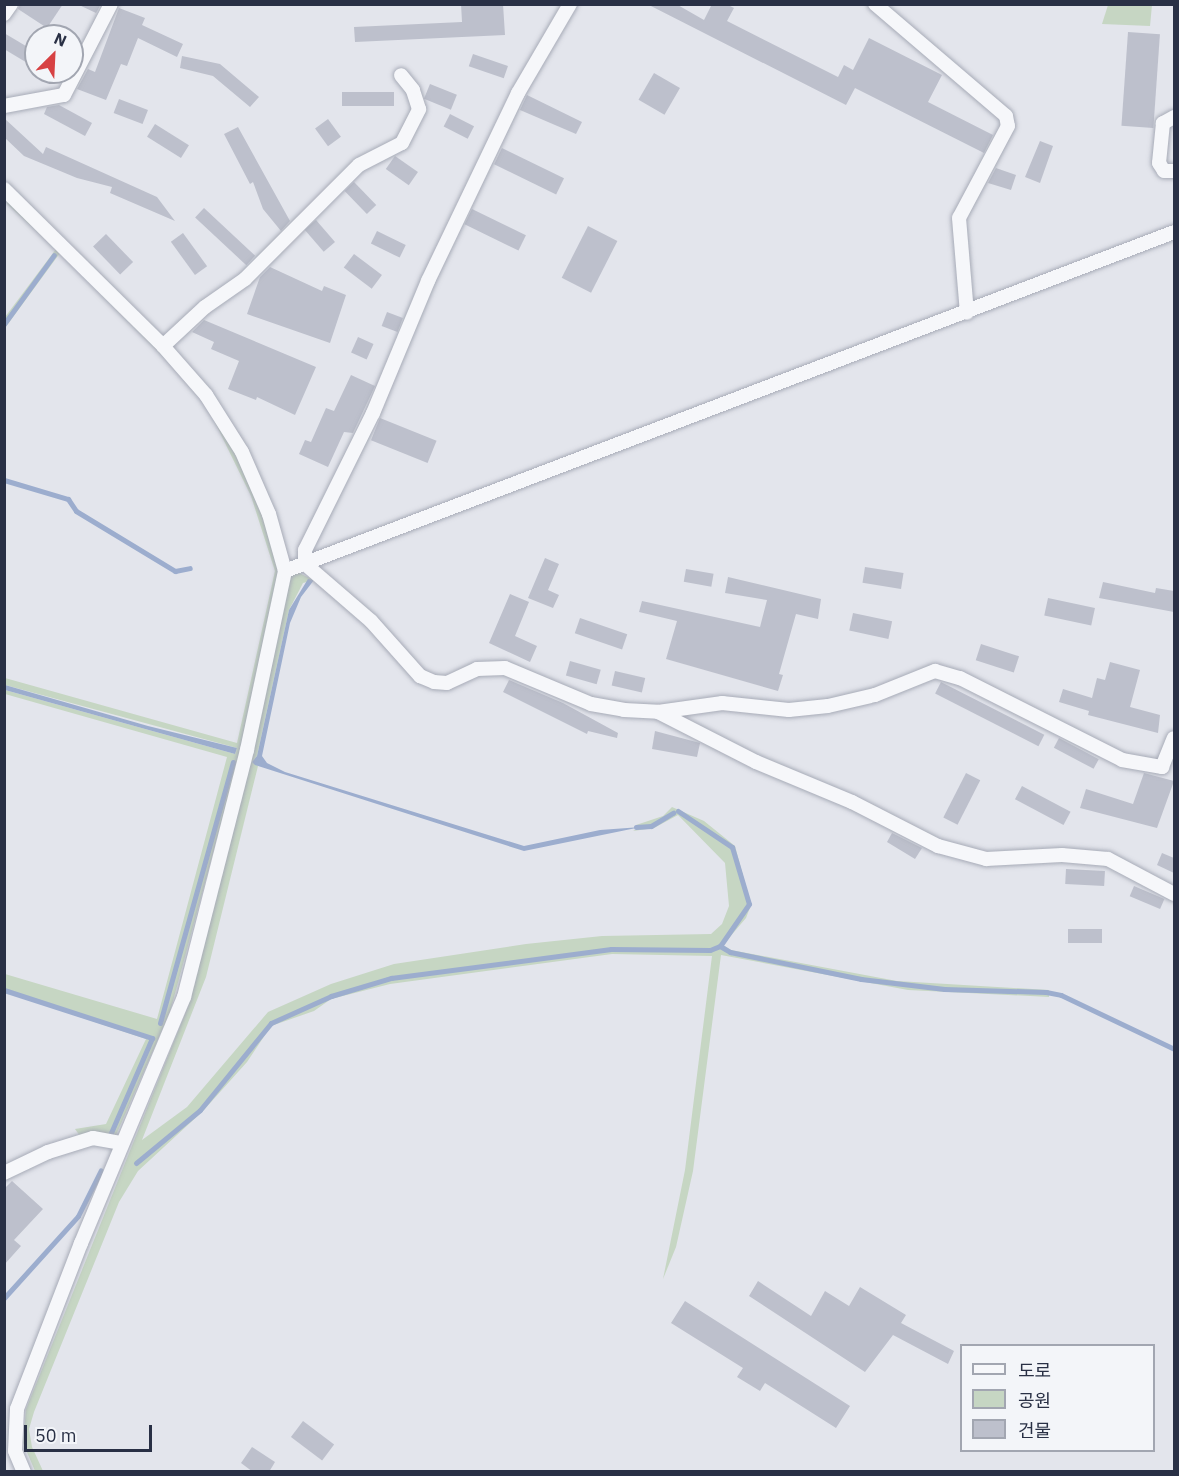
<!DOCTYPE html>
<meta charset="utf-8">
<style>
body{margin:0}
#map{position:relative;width:1179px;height:1476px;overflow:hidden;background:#e3e5ec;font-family:"IBM Plex Sans","Noto Sans KR",sans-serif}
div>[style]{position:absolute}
.green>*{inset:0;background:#c6d6c3}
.water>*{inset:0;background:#9cadce}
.stream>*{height:5px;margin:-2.5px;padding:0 2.5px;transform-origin:2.5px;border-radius:2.5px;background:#9cadce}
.building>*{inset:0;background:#bdc0cc;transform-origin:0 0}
.roads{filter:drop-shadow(0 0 2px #a7abb7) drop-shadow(0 0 2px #a7abb7)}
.street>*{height:14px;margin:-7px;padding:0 7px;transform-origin:7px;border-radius:7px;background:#f6f7fa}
span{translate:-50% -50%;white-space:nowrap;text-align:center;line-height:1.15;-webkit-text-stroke:5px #f3f5f9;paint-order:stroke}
.frame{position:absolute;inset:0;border:6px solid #293045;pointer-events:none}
.legend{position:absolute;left:960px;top:1344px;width:195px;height:108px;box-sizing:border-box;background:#f3f5f9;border:2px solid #a2a6b1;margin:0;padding:8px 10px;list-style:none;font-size:18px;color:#293045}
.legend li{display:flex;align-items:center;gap:12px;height:30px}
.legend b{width:30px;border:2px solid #a2a6b1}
.north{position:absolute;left:24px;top:24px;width:60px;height:60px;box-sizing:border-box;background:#f3f5f9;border:2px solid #a2a6b1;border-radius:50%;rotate:24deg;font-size:16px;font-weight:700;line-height:24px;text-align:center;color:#293045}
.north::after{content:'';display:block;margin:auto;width:21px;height:27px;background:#d74143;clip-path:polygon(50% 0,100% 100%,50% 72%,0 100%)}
.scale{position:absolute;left:24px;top:1425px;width:128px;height:27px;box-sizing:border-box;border:3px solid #293045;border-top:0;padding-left:8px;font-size:18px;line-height:21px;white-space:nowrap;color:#293045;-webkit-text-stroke:4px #f3f5f9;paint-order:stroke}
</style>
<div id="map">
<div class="green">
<i style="clip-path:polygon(1108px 5px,1152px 5px,1150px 26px,1102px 24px)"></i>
<i style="clip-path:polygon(5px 195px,161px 348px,204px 397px,254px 487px,277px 550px,279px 572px,239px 757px,170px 1012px,116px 1135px,80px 1136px,75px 1129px,106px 1124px,146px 1039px,5px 992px,5px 974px,157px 1019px,227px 757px,5px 694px,5px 690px,235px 754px,237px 748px,5px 685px,5px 678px,237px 743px,275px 571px,251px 496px,202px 396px,60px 253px,5px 328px,5px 317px,56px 249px,7px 204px)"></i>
<i style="clip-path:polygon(299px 573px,314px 580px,303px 583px,289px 610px,257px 756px,252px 762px,258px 766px,206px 977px,142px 1140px,187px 1107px,268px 1012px,331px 984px,394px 964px,526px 944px,602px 936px,711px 934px,722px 924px,729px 906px,725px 863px,678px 815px,654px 828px,633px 831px,640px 827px,636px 825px,663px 816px,672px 807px,704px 821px,735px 846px,751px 905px,746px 918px,723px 945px,731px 950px,897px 981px,1049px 990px,1049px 997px,908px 990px,721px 955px,693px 1171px,676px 1247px,663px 1279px,685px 1170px,712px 956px,612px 954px,390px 984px,331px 999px,314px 1011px,271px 1026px,247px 1062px,203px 1111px,138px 1171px,119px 1202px,34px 1412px,29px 1429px,32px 1447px,43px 1471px,35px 1471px,23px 1443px,26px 1409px,189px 1004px,290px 574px)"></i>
</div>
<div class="water">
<i style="clip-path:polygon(308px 579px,314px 580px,301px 597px,290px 623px,262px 756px,267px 763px,285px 772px,524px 846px,600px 830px,641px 827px,524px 851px,255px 765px,252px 762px,257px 756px,289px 610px)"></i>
<i style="clip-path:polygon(5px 685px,148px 726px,237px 748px,235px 754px,5px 690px)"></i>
</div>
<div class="stream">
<i style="left:4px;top:324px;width:85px;rotate:-54.1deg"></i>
<i style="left:4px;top:480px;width:67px;rotate:16.5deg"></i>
<i style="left:68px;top:499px;width:14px;rotate:56deg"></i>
<i style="left:76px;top:511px;width:116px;rotate:31.2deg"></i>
<i style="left:175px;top:571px;width:15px;rotate:-11deg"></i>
<i style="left:678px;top:811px;width:65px;rotate:33.7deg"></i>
<i style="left:732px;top:847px;width:59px;rotate:73.4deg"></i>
<i style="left:749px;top:904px;width:51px;rotate:124.6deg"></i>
<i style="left:636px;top:827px;width:15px;rotate:-4deg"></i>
<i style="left:651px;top:826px;width:26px;rotate:-31deg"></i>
<i style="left:4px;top:990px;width:156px;rotate:18deg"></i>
<i style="left:152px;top:1038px;width:106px;rotate:113.4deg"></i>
<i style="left:160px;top:1023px;width:271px;rotate:-74.4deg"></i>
<i style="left:136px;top:1163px;width:83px;rotate:-39.6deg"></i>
<i style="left:200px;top:1110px;width:112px;rotate:-50.8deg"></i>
<i style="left:271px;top:1023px;width:66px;rotate:-24.2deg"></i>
<i style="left:331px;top:996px;width:63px;rotate:-16.7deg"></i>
<i style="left:391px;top:978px;width:222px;rotate:-7.5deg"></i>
<i style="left:611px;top:949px;width:99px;rotate:0.6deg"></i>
<i style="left:710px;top:950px;width:11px;rotate:-22deg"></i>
<i style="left:720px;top:946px;width:12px;rotate:31deg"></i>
<i style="left:730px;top:952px;width:134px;rotate:11.6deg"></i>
<i style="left:861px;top:979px;width:84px;rotate:6.9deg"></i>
<i style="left:944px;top:989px;width:102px;rotate:1.7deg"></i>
<i style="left:1046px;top:992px;width:15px;rotate:11deg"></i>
<i style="left:1061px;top:995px;width:125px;rotate:25.5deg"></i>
<i style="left:4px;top:1298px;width:110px;rotate:-47.9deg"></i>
<i style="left:78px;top:1216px;width:51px;rotate:-63.4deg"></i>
</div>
<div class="building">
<i style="clip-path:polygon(20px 4px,63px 4px,47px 28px,18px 9px)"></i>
<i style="clip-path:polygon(77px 4px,101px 4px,96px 13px)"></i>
<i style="clip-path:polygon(461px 4px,503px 4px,505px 35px,355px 42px,354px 27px,462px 22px)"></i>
<i style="clip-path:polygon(647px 4px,676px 4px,704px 20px,712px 4px,726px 4px,734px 8px,727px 21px,838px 77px,844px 65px,853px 70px,869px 38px,942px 75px,928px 102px,993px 135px,984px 153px,855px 88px,846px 105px)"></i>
<i style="clip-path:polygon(119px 8px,145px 18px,142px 25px,183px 44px,177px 57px,138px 38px,127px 66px,121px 64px,106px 100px,77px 89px,88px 69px,95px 72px)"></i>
<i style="left:1128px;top:32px;width:32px;height:94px;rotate:4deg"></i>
<i style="clip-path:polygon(4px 33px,36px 52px,29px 64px,4px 49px)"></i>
<i style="left:473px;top:54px;width:37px;height:13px;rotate:19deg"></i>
<i style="clip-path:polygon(182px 56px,220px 64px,259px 97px,250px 107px,213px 76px,180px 68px)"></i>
<i style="left:654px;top:73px;width:30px;height:31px;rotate:30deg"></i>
<i style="left:430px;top:84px;width:29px;height:16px;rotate:22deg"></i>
<i style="left:342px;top:92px;width:52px;height:14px"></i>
<i style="clip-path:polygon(527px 95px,582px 122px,576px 134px,520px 110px)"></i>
<i style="left:119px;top:99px;width:31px;height:15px;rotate:21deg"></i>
<i style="clip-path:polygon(59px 105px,92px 123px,85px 136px,44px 114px,47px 107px)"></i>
<i style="left:450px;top:114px;width:27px;height:14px;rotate:27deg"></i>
<i style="clip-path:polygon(4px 118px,43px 154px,46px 147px,157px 197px,175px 221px,110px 193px,112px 187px,77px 178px,24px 156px,4px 137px)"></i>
<i style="left:328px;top:119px;width:22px;height:16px;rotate:54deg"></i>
<i style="left:155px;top:124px;width:40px;height:15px;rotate:32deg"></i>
<i style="clip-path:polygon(238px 127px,290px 221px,281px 231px,263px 209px,253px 182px,250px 184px,224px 134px)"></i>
<i style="clip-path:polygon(1040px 141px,1053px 146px,1040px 183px,1025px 177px)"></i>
<i style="left:502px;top:148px;width:69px;height:18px;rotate:26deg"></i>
<i style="left:395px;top:156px;width:28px;height:16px;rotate:35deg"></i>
<i style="clip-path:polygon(996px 168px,1016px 175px,1011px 190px,988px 183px)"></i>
<i style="left:354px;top:182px;width:32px;height:13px;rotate:46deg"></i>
<i style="left:204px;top:208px;width:70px;height:13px;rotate:43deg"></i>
<i style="left:472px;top:209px;width:60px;height:17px;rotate:26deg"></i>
<i style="left:316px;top:220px;width:29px;height:15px;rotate:49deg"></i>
<i style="left:588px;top:226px;width:33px;height:58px;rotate:27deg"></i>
<i style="left:377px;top:231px;width:32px;height:14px;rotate:26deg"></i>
<i style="left:183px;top:233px;width:41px;height:15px;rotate:54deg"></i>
<i style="left:106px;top:234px;width:39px;height:18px;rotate:46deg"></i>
<i style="left:354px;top:254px;width:35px;height:17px;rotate:37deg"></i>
<i style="clip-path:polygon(270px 267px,322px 291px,324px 286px,346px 295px,330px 343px,247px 314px,260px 277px)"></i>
<i style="left:387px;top:312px;width:17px;height:15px;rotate:21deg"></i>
<i style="clip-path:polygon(204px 320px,316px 367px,295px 415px,257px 397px,256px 400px,228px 389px,239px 361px,211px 349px,214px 342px,192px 332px)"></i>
<i style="left:358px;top:337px;width:17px;height:17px;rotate:24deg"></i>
<i style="clip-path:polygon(351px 375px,375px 386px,353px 433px,344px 432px,328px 467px,299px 454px,305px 440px,311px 442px,326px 408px,334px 411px)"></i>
<i style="left:380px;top:418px;width:61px;height:24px;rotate:22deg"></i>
<i style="clip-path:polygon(545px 558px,559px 564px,548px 590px,559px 595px,553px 608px,528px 598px)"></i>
<i style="left:865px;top:567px;width:39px;height:16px;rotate:9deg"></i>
<i style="left:686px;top:569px;width:28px;height:13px;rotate:10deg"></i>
<i style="clip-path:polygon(728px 577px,821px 599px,818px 619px,796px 614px,779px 674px,783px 675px,778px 691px,666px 659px,677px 621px,639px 612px,642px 601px,760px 627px,767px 600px,725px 593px)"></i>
<i style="clip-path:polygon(1103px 582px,1155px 593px,1156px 588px,1174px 591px,1174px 612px,1099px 598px)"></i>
<i style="clip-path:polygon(510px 594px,529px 602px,515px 636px,537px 646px,530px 662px,489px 643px)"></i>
<i style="left:1048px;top:598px;width:48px;height:18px;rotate:12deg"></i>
<i style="left:853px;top:613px;width:40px;height:18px;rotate:12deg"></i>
<i style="left:580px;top:618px;width:50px;height:16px;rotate:19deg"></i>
<i style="left:981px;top:644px;width:40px;height:17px;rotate:18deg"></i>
<i style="left:570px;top:661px;width:32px;height:15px;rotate:16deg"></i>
<i style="clip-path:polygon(1110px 662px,1140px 670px,1130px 707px,1160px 715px,1158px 733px,1088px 715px,1089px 711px,1059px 702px,1063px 689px,1092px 698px,1097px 678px,1105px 680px)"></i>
<i style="left:615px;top:671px;width:31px;height:15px;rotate:13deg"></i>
<i style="clip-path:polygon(509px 680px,563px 703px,618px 733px,617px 738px,588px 731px,587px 734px,503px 692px)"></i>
<i style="left:941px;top:682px;width:116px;height:13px;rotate:27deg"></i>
<i style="clip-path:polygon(655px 731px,700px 743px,697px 757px,652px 749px)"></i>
<i style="left:1059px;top:738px;width:45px;height:11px;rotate:28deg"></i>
<i style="left:966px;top:773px;width:16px;height:50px;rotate:27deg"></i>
<i style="clip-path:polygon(1144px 773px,1174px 781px,1157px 828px,1080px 808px,1086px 789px,1133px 804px)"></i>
<i style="left:1022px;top:786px;width:55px;height:15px;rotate:28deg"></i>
<i style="clip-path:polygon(892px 833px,922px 848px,915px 859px,887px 842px)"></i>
<i style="clip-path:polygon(1162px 853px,1174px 858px,1174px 873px,1157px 865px)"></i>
<i style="left:1066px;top:869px;width:39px;height:15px;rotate:3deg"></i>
<i style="left:1134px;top:886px;width:33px;height:11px;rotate:23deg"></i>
<i style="left:1068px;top:929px;width:34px;height:14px"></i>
<i style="clip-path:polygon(12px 1181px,43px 1209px,14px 1240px,21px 1246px,4px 1265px,4px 1189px)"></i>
<i style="clip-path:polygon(758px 1281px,811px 1316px,825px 1291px,849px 1306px,860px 1287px,906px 1315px,901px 1323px,954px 1351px,948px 1364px,893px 1335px,865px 1372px,749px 1296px)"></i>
<i style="clip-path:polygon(685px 1301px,850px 1406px,836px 1428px,765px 1383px,760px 1391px,737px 1377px,743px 1368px,671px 1323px)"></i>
<i style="left:303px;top:1421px;width:39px;height:20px;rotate:37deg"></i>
<i style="clip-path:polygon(252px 1447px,275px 1462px,269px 1472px,253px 1472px,241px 1463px)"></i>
</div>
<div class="roads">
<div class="street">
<i style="left:570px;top:4px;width:103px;rotate:120.3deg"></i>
<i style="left:518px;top:93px;width:208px;rotate:115.6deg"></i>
<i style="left:428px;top:281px;width:143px;rotate:112.6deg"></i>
<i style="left:373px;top:413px;width:153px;rotate:116.4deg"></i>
<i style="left:305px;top:550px;width:14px;rotate:90deg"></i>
<i style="left:305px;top:564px;width:87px;rotate:40.8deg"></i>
<i style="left:371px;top:621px;width:74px;rotate:48.3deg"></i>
<i style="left:420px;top:676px;width:15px;rotate:23deg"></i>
<i style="left:434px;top:682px;width:13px;rotate:4deg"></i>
<i style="left:447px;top:683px;width:33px;rotate:-25deg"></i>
<i style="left:477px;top:669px;width:28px;rotate:-2deg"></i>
<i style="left:505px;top:668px;width:93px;rotate:22.7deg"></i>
<i style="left:591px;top:704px;width:34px;rotate:10deg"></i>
<i style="left:624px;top:710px;width:34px;rotate:3deg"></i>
<i style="left:658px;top:712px;width:65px;rotate:-8deg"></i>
<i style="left:722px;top:703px;width:67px;rotate:6deg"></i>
<i style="left:789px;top:710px;width:39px;rotate:-6deg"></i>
<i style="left:828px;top:706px;width:48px;rotate:-13.2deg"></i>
<i style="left:875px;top:695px;width:65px;rotate:-21.8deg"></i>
<i style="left:935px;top:671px;width:26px;rotate:16deg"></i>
<i style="left:960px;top:678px;width:182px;rotate:26.8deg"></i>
<i style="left:1122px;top:760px;width:41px;rotate:9.9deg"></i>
<i style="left:1162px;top:767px;width:31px;rotate:-68deg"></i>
<i style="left:875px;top:4px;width:172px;rotate:40.5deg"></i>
<i style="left:1006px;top:116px;width:10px;rotate:79deg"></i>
<i style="left:1008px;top:126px;width:104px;rotate:118deg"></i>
<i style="left:959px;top:218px;width:95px;rotate:85.2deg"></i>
<i style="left:4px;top:14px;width:12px;rotate:-55deg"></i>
<i style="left:4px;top:106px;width:61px;rotate:-10.4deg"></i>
<i style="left:64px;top:95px;width:102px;rotate:-62.7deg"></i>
<i style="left:1174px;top:117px;width:13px;rotate:151deg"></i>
<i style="left:1163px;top:123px;width:40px;rotate:95.7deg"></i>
<i style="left:1159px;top:163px;width:9px;rotate:58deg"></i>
<i style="left:1164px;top:171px;width:10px"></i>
<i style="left:4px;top:189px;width:223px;rotate:44.6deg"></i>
<i style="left:163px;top:346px;width:65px;rotate:48.7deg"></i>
<i style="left:206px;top:395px;width:67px;rotate:57.7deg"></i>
<i style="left:242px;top:452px;width:68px;rotate:66.5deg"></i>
<i style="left:269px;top:514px;width:59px;rotate:74.3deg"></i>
<i style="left:285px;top:571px;width:183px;rotate:102deg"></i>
<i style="left:247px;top:750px;width:255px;rotate:104.3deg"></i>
<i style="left:184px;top:997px;width:267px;rotate:112.7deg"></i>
<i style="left:81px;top:1243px;width:178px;rotate:111.1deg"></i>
<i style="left:17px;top:1409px;width:42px;rotate:92.7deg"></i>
<i style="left:15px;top:1451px;width:23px;rotate:67deg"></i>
<i style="left:163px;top:346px;width:57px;rotate:-42.9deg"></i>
<i style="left:205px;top:307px;width:49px;rotate:-35deg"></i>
<i style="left:245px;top:279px;width:161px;rotate:-45deg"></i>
<i style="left:359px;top:165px;width:48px;rotate:-27.1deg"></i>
<i style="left:402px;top:143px;width:38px;rotate:-63deg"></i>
<i style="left:419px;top:109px;width:20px;rotate:-108deg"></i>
<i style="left:413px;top:90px;width:19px;rotate:-129deg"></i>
<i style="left:285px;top:571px;width:951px;rotate:-20.87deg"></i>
<i style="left:658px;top:712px;width:110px;rotate:27deg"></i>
<i style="left:756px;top:762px;width:104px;rotate:22.6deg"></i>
<i style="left:852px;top:802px;width:97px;rotate:27.1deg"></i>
<i style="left:938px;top:846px;width:50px;rotate:15.2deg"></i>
<i style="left:986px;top:859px;width:76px;rotate:-3deg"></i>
<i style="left:1062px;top:855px;width:46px;rotate:5deg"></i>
<i style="left:1108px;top:859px;width:75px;rotate:27.9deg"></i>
<i style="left:4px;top:1173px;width:49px;rotate:-25.5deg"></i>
<i style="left:48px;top:1152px;width:47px;rotate:-17.3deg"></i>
<i style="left:93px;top:1138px;width:29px;rotate:10deg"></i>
</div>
</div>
<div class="frame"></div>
<ul class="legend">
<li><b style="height:8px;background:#f6f7fa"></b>도로</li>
<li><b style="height:16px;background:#c6d6c3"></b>공원</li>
<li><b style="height:16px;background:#bdc0cc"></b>건물</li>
</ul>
<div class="north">N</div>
<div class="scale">50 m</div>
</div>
